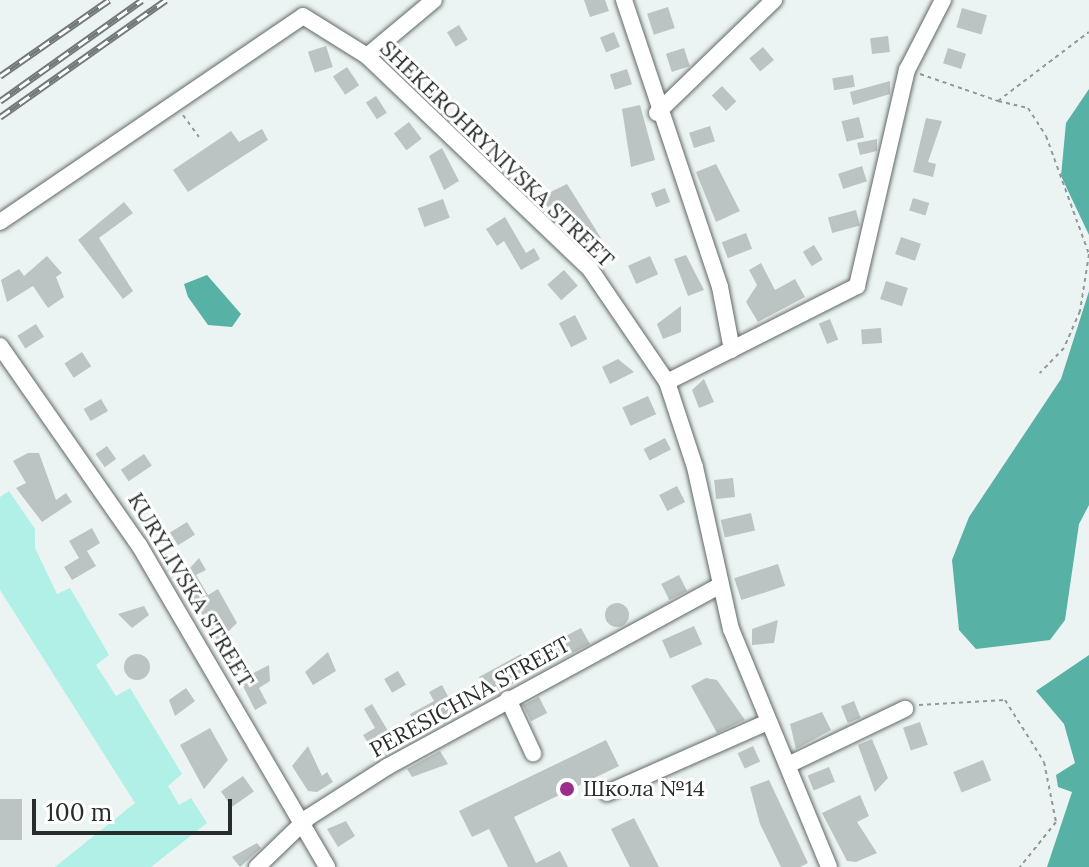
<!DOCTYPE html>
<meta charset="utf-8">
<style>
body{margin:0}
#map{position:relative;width:1089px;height:867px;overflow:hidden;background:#ebf4f2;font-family:Lora,serif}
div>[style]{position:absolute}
.green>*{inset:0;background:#b0f0e6}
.water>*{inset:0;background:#57b2a5}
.building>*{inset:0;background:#bbc4c2;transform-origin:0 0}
.round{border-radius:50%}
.path>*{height:2px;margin-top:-1px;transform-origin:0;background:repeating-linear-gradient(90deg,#929897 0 4px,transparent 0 8px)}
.roads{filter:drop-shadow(0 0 2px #616967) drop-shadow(0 0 2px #616967)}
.minor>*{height:16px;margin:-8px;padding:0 8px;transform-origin:8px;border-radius:8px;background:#fff}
.rail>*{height:7px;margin-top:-3.5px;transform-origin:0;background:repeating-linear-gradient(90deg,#fff 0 12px,#737878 0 24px);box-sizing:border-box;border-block:2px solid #737878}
.dots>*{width:22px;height:22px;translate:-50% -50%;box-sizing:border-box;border:4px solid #fff;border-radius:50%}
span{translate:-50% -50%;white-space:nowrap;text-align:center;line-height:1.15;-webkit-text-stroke:6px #fff;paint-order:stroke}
.street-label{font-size:22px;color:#292c2c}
.poi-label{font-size:22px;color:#292c2c}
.left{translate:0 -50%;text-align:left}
.scale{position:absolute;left:32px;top:799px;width:200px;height:36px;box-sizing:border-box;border:4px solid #292c2c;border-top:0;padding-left:10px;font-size:24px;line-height:28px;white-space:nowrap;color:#292c2c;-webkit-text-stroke:6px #fff;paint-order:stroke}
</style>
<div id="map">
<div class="green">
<i style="clip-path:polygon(9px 491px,35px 529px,35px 548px,57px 594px,70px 588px,109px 655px,96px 665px,116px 696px,130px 688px,182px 774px,168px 786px,179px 805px,191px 798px,207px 823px,151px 867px,55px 867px,135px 803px,0 590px,0 497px)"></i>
</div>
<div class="water">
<i style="clip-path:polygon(1089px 89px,1089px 235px,1061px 176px,1066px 123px)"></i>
<i style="clip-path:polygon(207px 275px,241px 314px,232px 327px,208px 325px,188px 297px,184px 284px)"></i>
<i style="clip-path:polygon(1089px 291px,1089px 505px,1079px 524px,1065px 620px,1050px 640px,976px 649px,959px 630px,952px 560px,969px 517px,1061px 379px)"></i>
<i style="clip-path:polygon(1089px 655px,1089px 867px,1047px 867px,1072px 792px,1058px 787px,1056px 775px,1075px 763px,1064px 724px,1036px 691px)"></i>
</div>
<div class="building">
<i style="clip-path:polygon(584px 0,605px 0,609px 11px,590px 17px)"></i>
<i style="left:668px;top:7px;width:22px;height:22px;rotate:72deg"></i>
<i style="left:962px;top:8px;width:26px;height:20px;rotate:16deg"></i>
<i style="left:459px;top:25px;width:17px;height:14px;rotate:59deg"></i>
<i style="left:614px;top:32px;width:16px;height:15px;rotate:68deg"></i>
<i style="left:888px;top:36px;width:16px;height:18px;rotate:83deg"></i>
<i style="left:326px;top:46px;width:22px;height:19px;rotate:72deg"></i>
<i style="left:763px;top:47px;width:17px;height:18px;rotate:50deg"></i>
<i style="left:684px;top:48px;width:19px;height:19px;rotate:72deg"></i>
<i style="left:948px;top:48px;width:19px;height:16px;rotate:18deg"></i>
<i style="left:347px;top:67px;width:22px;height:17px;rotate:56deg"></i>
<i style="left:627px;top:69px;width:16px;height:18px;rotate:72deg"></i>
<i style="left:853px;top:75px;width:12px;height:21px;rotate:81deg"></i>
<i style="clip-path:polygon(890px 81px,890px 94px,853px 105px,850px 92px)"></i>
<i style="left:722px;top:86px;width:21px;height:14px;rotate:47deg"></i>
<i style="left:376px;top:96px;width:20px;height:12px;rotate:57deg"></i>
<i style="clip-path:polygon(640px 105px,655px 160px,631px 167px,622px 109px)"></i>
<i style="left:859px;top:117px;width:21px;height:18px;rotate:76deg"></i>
<i style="clip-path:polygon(926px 118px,942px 121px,928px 162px,936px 164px,933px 177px,913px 172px)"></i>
<i style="left:409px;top:122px;width:21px;height:19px;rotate:53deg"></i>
<i style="left:710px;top:126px;width:16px;height:22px;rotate:72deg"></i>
<i style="clip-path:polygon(262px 129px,268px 140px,188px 192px,173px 170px,231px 131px,239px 142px)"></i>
<i style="clip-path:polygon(877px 139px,877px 151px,860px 155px,857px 143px)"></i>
<i style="clip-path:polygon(442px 148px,459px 181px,444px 190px,429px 156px)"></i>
<i style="clip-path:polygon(716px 164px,740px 211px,716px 222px,696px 172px)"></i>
<i style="left:862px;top:166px;width:16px;height:25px;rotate:72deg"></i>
<i style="clip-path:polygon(567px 184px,601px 238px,583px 247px,563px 208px,551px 214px,542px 196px)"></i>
<i style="left:665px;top:188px;width:15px;height:15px;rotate:70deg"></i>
<i style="left:913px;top:198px;width:17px;height:13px;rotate:17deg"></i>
<i style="left:443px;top:199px;width:20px;height:27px;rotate:70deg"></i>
<i style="clip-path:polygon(124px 202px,133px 213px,99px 238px,133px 291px,123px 299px,78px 240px)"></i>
<i style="left:856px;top:210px;width:16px;height:29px;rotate:75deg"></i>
<i style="clip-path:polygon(505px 217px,526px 253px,534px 248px,540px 259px,521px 270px,504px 241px,497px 246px,486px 229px)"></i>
<i style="left:746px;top:233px;width:17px;height:26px;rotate:69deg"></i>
<i style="left:901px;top:237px;width:21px;height:18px;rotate:19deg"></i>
<i style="left:814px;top:245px;width:17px;height:13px;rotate:59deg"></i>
<i style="clip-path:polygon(686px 255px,704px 290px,688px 296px,674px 259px)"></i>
<i style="clip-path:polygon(47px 256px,62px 273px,56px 277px,64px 297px,48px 308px,33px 286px,7px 302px,1px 280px,19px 269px,24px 276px)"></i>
<i style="left:650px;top:256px;width:20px;height:24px;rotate:66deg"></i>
<i style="clip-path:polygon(761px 263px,775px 290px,795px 279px,805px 297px,758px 322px,746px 302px,757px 285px,749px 270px)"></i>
<i style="left:564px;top:270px;width:21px;height:22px;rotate:49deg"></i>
<i style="left:886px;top:281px;width:23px;height:19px;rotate:18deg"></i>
<i style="clip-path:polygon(681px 306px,681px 332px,663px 339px,657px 324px)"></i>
<i style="left:575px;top:315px;width:27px;height:18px;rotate:63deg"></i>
<i style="left:830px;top:319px;width:22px;height:12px;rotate:68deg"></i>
<i style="left:36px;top:324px;width:15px;height:22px;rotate:58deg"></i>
<i style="left:881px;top:328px;width:15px;height:20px;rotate:86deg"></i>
<i style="left:82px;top:352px;width:17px;height:21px;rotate:57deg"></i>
<i style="clip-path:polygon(618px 359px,634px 372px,610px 384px,602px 367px)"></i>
<i style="clip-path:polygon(704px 379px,714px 402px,699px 408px,692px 390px)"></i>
<i style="left:648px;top:396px;width:20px;height:28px;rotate:66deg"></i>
<i style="left:101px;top:399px;width:14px;height:20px;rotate:60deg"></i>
<i style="left:665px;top:438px;width:13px;height:24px;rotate:63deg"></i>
<i style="left:107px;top:446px;width:16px;height:14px;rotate:55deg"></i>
<i style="clip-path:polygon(28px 453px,39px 453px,56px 500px,66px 493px,72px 502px,42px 522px,16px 488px,26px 483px,13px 461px)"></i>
<i style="left:144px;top:454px;width:14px;height:28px;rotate:56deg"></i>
<i style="left:733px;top:478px;width:19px;height:19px;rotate:84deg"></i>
<i style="left:677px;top:486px;width:18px;height:20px;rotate:63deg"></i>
<i style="left:751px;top:513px;width:18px;height:31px;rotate:77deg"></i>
<i style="left:187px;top:522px;width:15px;height:20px;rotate:58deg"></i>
<i style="clip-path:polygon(92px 528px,100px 543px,87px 551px,96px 566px,72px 580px,64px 567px,79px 558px,69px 541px)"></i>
<i style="clip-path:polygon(199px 558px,206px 570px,196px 575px,208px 595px,218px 589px,237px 623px,217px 642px,182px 577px)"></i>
<i style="left:778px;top:564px;width:23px;height:46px;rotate:72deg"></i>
<i style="left:679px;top:575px;width:18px;height:20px;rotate:63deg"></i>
<i class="round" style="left:605px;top:603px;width:24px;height:24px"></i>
<i style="clip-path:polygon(144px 606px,149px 615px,132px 628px,118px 614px)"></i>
<i style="clip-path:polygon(778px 620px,774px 643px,752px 645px,752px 629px)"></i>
<i style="left:694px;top:626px;width:20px;height:35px;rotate:66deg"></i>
<i style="clip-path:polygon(581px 628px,590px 644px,489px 696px,479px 677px,521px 654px,525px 662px,555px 648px,552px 643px)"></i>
<i style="clip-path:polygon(328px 652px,336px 671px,313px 685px,305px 672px)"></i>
<i class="round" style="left:124px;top:654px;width:26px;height:26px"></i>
<i style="clip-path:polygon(269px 665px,270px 681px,259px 688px,267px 703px,255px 710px,240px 680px)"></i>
<i style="left:398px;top:671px;width:16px;height:16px;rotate:60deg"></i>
<i style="clip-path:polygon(706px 678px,717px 680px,745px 720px,717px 733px,691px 686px)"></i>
<i style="clip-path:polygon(442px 685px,456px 711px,420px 732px,410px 714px,434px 701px,429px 692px)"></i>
<i style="clip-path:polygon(186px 688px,195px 701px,175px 716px,169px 700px)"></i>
<i style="left:539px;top:697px;width:18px;height:18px;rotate:63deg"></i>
<i style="left:854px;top:701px;width:18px;height:14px;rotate:68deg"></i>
<i style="clip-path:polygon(372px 704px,391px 736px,375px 754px,363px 735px,375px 728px,364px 709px)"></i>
<i style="clip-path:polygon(822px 712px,831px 730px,796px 749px,790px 724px)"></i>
<i style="left:920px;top:722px;width:24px;height:18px;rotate:71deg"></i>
<i style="clip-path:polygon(210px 728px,228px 760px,204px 789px,180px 745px)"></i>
<i style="clip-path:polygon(872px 739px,888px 778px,875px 792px,858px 745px)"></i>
<i style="clip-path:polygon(606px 740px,619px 766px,514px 817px,536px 863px,560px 851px,568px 867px,508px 867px,489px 829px,472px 837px,459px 811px)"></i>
<i style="clip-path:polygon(308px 746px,322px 776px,327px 772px,333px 782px,317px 792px,308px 791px,292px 766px)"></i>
<i style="left:753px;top:746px;width:17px;height:17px;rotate:65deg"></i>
<i style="clip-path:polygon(440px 751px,448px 764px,412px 777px,407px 769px)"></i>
<i style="left:983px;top:760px;width:22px;height:32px;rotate:68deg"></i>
<i style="left:829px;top:767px;width:16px;height:23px;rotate:68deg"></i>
<i style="left:243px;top:776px;width:19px;height:27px;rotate:55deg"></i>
<i style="clip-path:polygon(769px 780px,808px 863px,800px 867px,781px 867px,760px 824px,750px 787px)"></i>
<i style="clip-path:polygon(860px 795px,869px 816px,857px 822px,877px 853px,856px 862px,847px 861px,822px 813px)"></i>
<i style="left:0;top:799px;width:22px;height:41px"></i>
<i style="clip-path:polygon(634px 818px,659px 867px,630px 867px,611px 829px)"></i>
<i style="clip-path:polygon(346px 821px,355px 836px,338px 847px,327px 829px)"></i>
<i style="clip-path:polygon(257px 843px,261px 848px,240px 867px,232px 857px)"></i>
</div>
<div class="path">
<i style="left:920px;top:74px;width:83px;rotate:19.1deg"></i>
<i style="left:998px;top:101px;width:114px;rotate:-37.2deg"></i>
<i style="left:998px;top:101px;width:31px;rotate:13deg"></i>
<i style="left:1028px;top:108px;width:33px;rotate:57deg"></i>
<i style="left:1046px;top:136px;width:126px;rotate:70deg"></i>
<i style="left:1089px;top:254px;width:58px;rotate:99deg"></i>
<i style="left:1080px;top:311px;width:40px;rotate:113.4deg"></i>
<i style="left:1064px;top:348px;width:35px;rotate:134deg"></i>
<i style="left:183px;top:115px;width:27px;rotate:54deg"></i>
<i style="left:919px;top:705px;width:86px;rotate:-3.3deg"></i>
<i style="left:1005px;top:700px;width:73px;rotate:57.8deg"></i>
<i style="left:1044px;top:762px;width:61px;rotate:78.7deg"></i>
<i style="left:1056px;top:822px;width:58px;rotate:128.7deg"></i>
</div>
<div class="roads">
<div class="minor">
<i style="left:624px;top:0;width:303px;rotate:71.5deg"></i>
<i style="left:720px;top:287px;width:64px;rotate:79.2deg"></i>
<i style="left:367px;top:56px;width:87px;rotate:-39.9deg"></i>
<i style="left:657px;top:113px;width:163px;rotate:-44deg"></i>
<i style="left:0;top:222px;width:366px;rotate:-34.2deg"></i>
<i style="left:303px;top:16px;width:75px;rotate:32deg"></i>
<i style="left:367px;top:56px;width:308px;rotate:43.7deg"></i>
<i style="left:590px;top:269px;width:137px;rotate:55.7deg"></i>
<i style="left:667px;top:382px;width:89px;rotate:71.8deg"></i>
<i style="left:695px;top:467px;width:166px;rotate:77.5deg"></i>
<i style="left:731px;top:629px;width:257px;rotate:67.6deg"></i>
<i style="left:0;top:346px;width:243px;rotate:55.1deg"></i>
<i style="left:139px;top:545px;width:373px;rotate:59.7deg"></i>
<i style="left:667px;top:382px;width:213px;rotate:-26.8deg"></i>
<i style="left:857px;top:286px;width:222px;rotate:-77deg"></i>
<i style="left:907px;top:70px;width:79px;rotate:-62.8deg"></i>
<i style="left:508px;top:699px;width:60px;rotate:65.2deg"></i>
<i style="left:788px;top:765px;width:130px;rotate:-25.6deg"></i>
<i style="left:607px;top:793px;width:174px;rotate:-23.8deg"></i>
<i style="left:257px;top:867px;width:72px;rotate:-43.9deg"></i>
<i style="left:309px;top:817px;width:93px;rotate:-32.7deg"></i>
<i style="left:387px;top:767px;width:378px;rotate:-28.6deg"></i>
</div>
</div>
<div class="rail">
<i style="left:0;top:76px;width:133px;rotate:-34.9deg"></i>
<i style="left:0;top:101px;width:174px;rotate:-35.4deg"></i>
<i style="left:0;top:117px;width:203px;rotate:-35.2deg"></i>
</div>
<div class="dots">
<i style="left:567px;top:789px;background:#9c2c8a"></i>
</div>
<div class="street-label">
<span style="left:497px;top:154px;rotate:44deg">SHEKEROHRYNIVSKA STREET</span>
<span style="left:191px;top:590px;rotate:59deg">KURYLIVSKA STREET</span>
<span style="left:470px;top:697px;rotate:-29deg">PERESICHNA STREET</span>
</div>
<div class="poi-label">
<span class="left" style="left:583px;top:789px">Школа №14</span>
</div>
<div class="scale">100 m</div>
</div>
